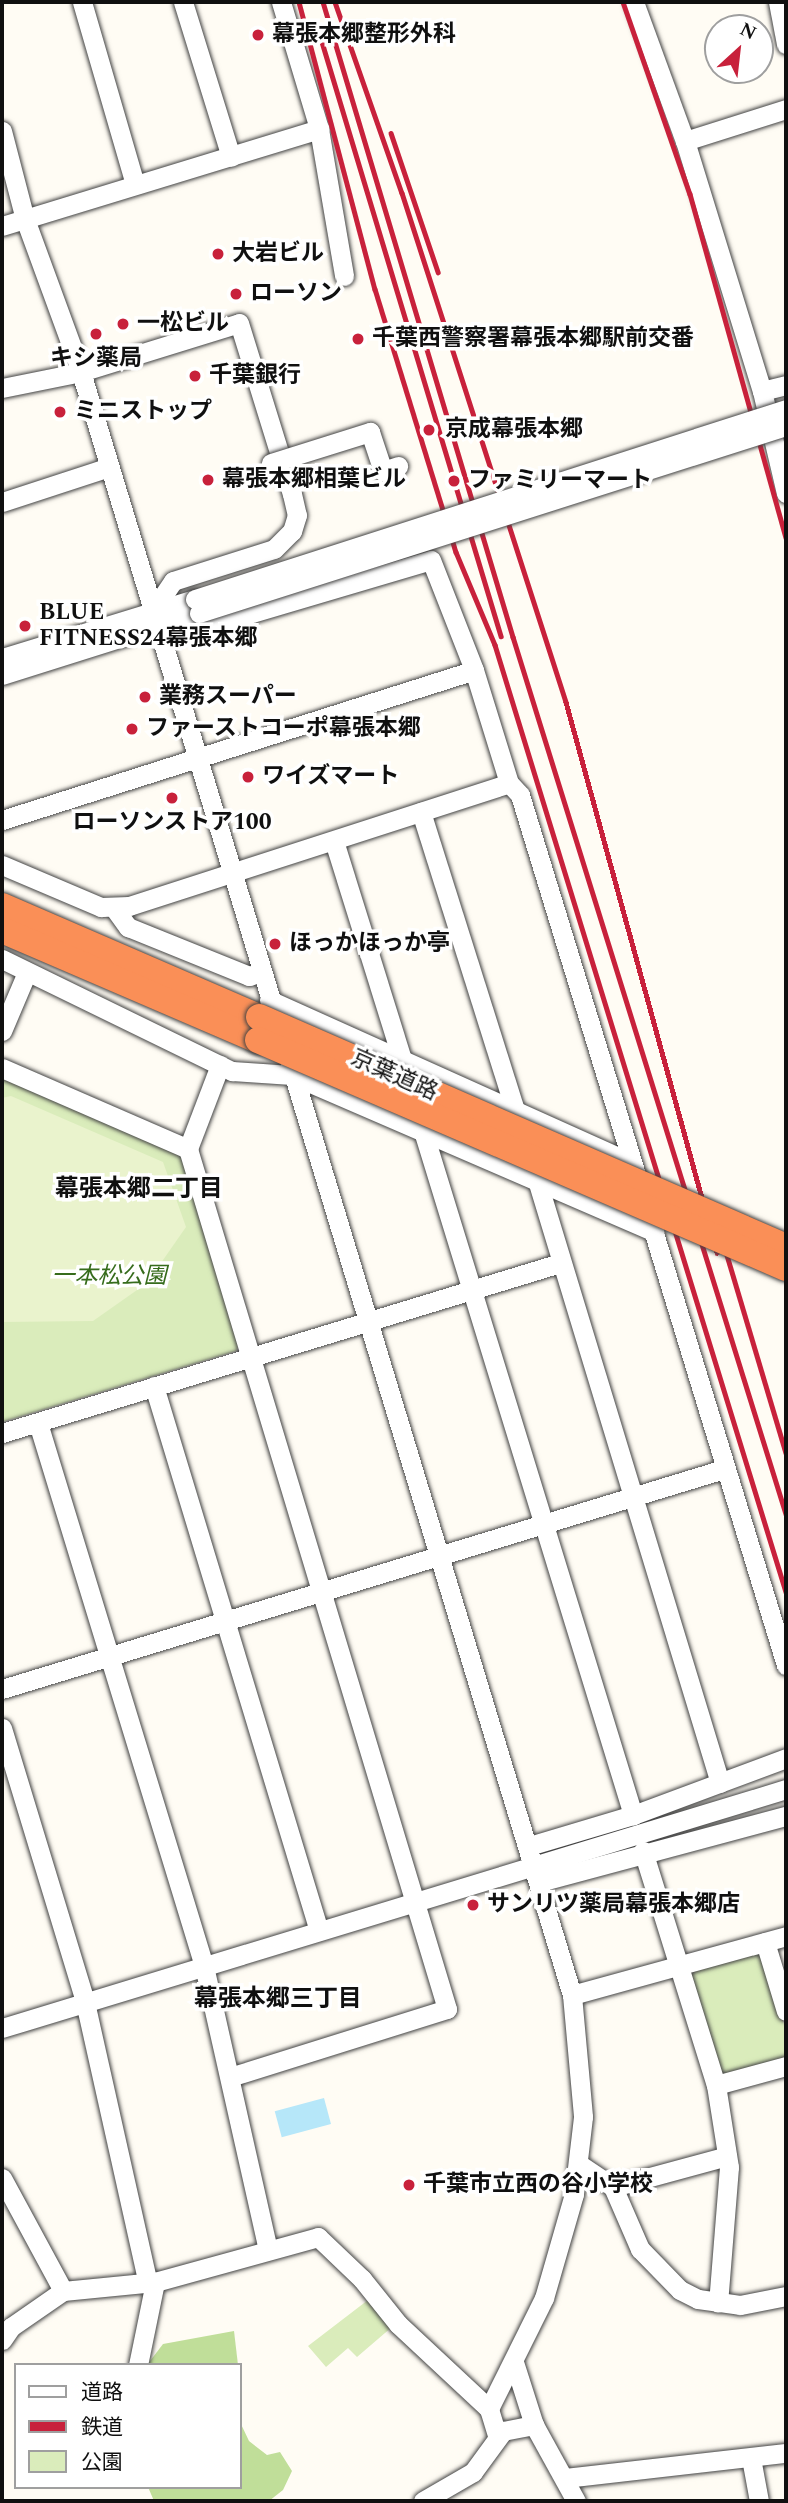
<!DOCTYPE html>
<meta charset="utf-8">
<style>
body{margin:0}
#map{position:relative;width:788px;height:2503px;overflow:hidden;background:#fffcf4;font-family:Spectral,"Noto Sans JP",serif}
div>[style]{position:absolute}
.green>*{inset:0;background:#daecbb}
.forest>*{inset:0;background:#c0de99}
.pitch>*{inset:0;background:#eaf3cd}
.water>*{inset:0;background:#b6e7f9;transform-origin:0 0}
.roads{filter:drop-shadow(0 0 2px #434343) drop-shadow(0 0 2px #434343)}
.minor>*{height:19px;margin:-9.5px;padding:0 9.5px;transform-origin:9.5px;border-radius:9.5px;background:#fff}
.highway>*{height:26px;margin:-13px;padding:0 13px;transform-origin:13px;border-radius:13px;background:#fa8f57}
.rail>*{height:4.5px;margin:-2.25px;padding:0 2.25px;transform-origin:2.25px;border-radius:2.25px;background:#c8213b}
.bridges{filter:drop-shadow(0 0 2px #434343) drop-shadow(0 0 2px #434343)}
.minor-bridge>*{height:19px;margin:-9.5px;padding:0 9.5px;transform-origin:9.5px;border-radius:9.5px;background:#fff}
.highway-bridge>*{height:26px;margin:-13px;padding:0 13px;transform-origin:13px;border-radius:13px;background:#fa8f57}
.dots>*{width:19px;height:19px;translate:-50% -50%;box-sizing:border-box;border:4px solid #fff;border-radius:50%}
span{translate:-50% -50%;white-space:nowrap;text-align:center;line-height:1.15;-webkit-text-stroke:7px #fff;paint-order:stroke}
.poi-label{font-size:23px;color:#101010;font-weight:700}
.left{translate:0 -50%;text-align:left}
.street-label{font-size:23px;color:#101010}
.park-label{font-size:23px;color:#366c1c;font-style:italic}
.neighbourhood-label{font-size:24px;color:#101010;font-weight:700}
.frame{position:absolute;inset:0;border:4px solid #101010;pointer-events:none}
.legend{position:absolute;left:14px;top:2363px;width:228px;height:126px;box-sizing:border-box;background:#fff;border:2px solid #9f9f9f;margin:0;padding:9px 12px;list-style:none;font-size:21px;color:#101010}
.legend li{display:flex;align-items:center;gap:14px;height:35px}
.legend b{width:35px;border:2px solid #9f9f9f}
.north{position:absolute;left:704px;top:14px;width:70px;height:70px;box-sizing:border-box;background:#fff;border:2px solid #9f9f9f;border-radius:50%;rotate:27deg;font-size:19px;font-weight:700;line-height:28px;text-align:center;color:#101010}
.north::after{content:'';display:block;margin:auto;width:24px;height:32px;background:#c8213b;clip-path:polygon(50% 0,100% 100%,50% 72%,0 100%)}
</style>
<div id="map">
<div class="green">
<i style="clip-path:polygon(2px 1074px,176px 1150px,184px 1158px,240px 1342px,236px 1351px,2px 1422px)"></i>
<i style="clip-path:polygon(754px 1952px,763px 1956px,786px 2031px,786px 2059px,726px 2076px,717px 2071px,688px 1977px,694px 1968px)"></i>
<i style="clip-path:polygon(368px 2300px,392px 2327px,357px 2357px,348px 2348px,326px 2367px,308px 2346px)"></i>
</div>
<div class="forest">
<i style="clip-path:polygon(234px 2331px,238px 2365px,147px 2365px,163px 2344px)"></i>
<i style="clip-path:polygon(240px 2422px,249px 2441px,267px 2455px,280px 2452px,292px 2471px,283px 2490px,269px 2501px,154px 2501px,148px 2487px,240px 2487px)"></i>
</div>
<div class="pitch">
<i style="clip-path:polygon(11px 1096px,163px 1162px,186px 1227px,147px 1283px,93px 1321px,2px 1322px,2px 1098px)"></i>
</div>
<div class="water">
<i style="left:324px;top:2098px;width:27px;height:51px;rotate:75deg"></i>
</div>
<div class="roads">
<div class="minor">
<i style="left:82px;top:2px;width:190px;rotate:73.8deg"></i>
<i style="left:183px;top:2px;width:162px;rotate:72.8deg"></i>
<i style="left:281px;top:2px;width:133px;rotate:73.3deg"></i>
<i style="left:319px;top:129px;width:149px;rotate:80.3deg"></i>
<i style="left:634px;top:2px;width:148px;rotate:69.9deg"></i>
<i style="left:685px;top:141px;width:262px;rotate:72.9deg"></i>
<i style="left:762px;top:391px;width:105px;rotate:76.8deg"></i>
<i style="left:778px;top:2px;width:43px;rotate:79.2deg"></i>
<i style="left:2px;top:131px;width:91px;rotate:75.4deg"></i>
<i style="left:25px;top:219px;width:163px;rotate:69.9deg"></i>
<i style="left:81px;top:372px;width:1696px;rotate:73.17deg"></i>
<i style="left:572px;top:1995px;width:122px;rotate:84.8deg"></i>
<i style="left:583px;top:2117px;width:78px;rotate:96.7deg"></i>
<i style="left:574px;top:2194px;width:108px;rotate:106.1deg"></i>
<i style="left:544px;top:2298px;width:124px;rotate:116.4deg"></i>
<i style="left:685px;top:141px;width:106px;rotate:-17.6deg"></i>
<i style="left:2px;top:226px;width:332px;rotate:-17deg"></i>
<i style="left:2px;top:388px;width:81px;rotate:-11.4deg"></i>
<i style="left:81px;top:372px;width:165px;rotate:-17.2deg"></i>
<i style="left:239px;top:323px;width:179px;rotate:72.8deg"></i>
<i style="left:292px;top:494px;width:22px;rotate:77deg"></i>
<i style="left:297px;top:515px;width:17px;rotate:107deg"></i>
<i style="left:292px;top:531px;width:25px;rotate:135deg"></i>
<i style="left:274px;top:549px;width:106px;rotate:162.4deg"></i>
<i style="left:173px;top:581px;width:37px;rotate:124deg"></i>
<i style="left:762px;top:391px;width:25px;rotate:-14deg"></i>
<i style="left:2px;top:502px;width:113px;rotate:-18.1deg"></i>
<i style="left:157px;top:626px;width:32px;rotate:11deg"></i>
<i style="left:188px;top:632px;width:253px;rotate:-16.5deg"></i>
<i style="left:431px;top:560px;width:118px;rotate:68.6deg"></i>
<i style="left:474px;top:670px;width:118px;rotate:72.8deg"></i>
<i style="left:509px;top:783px;width:16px;rotate:47deg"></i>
<i style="left:520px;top:795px;width:910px;rotate:73deg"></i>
<i style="left:2px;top:658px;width:202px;rotate:-17deg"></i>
<i style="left:2px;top:675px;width:207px;rotate:-17.5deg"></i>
<i style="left:421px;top:812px;width:313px;rotate:72.5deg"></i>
<i style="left:2px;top:820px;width:495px;rotate:-17.6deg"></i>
<i style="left:334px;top:841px;width:232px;rotate:72.7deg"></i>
<i style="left:2px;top:865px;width:108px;rotate:23deg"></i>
<i style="left:101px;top:907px;width:28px;rotate:-2deg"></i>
<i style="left:129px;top:906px;width:399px;rotate:-17.9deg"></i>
<i style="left:114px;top:908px;width:24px;rotate:54deg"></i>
<i style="left:128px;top:927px;width:131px;rotate:22deg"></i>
<i style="left:249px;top:976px;width:10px;rotate:-17deg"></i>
<i style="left:2px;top:959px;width:256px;rotate:26deg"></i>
<i style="left:232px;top:1071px;width:60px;rotate:3.8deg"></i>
<i style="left:292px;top:1075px;width:395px;rotate:23.4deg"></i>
<i style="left:269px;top:1000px;width:398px;rotate:24.2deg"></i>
<i style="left:2px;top:1031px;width:64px;rotate:-67deg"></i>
<i style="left:220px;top:1065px;width:90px;rotate:110.9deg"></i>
<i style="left:188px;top:1149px;width:898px;rotate:73.24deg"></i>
<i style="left:447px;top:2009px;width:227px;rotate:162.6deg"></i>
<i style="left:2px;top:1068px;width:203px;rotate:23.5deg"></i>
<i style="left:423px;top:1131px;width:716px;rotate:72.93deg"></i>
<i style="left:537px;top:1180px;width:630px;rotate:73.12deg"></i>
<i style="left:154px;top:1386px;width:569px;rotate:73.16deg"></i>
<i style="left:38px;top:1423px;width:568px;rotate:73deg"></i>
<i style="left:204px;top:1966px;width:291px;rotate:77.3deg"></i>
<i style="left:2px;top:1433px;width:583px;rotate:-16.94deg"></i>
<i style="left:2px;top:1689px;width:755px;rotate:-16.95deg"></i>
<i style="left:2px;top:1728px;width:286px;rotate:73.1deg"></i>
<i style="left:85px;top:2002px;width:288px;rotate:77.4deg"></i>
<i style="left:529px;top:1846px;width:109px;rotate:-16.6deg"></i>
<i style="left:633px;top:1815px;width:163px;rotate:-20.4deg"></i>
<i style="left:643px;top:1851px;width:245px;rotate:72.7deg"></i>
<i style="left:716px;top:2085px;width:83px;rotate:81deg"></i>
<i style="left:729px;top:2167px;width:136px;rotate:94.6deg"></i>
<i style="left:539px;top:1882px;width:256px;rotate:-15deg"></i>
<i style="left:765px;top:1942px;width:72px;rotate:73.1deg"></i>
<i style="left:572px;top:1995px;width:222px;rotate:-15.4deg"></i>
<i style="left:2px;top:2028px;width:820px;rotate:-16.95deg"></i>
<i style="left:716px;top:2085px;width:73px;rotate:-15.2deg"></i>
<i style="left:579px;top:2164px;width:41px;rotate:34.1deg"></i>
<i style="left:613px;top:2187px;width:68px;rotate:66.5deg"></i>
<i style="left:640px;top:2249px;width:57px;rotate:45.7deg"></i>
<i style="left:680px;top:2290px;width:20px;rotate:27deg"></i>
<i style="left:698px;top:2299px;width:42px;rotate:8.1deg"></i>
<i style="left:740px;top:2305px;width:47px;rotate:-11.1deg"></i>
<i style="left:2px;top:2178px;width:128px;rotate:61.6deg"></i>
<i style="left:613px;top:2187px;width:118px;rotate:-15.2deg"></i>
<i style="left:2px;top:2340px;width:16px;rotate:-55deg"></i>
<i style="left:11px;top:2327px;width:63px;rotate:-34.7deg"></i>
<i style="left:63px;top:2291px;width:92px;rotate:-5.6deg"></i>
<i style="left:155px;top:2282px;width:169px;rotate:-15.4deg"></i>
<i style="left:318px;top:2237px;width:61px;rotate:43.7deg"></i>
<i style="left:362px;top:2279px;width:58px;rotate:51.3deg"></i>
<i style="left:398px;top:2324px;width:125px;rotate:43deg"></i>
<i style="left:489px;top:2409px;width:28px;rotate:73deg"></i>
<i style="left:514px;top:2362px;width:66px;rotate:72.4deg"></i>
<i style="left:534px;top:2425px;width:87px;rotate:61.1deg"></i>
<i style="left:138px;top:2365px;width:85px;rotate:-78.4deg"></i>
<i style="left:751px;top:2458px;width:44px;rotate:79.5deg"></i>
<i style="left:565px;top:2478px;width:222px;rotate:-6.5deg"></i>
<i style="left:423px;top:2501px;width:58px;rotate:-30.1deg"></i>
<i style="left:473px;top:2472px;width:51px;rotate:-53.8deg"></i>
<i style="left:503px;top:2431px;width:32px;rotate:-11deg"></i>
</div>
<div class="highway">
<i style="left:2px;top:906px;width:280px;rotate:23.4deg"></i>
<i style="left:2px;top:930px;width:279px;rotate:23.3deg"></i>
</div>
</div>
<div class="rail">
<i style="left:299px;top:2px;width:297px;rotate:75.2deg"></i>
<i style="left:375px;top:289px;width:275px;rotate:72.9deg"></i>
<i style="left:456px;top:552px;width:101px;rotate:67.2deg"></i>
<i style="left:495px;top:645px;width:991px;rotate:72.92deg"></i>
<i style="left:323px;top:2px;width:663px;rotate:73.34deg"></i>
<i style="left:513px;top:637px;width:919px;rotate:72.71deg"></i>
<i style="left:335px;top:2px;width:202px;rotate:70.7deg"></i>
<i style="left:402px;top:193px;width:535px;rotate:72.14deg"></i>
<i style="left:566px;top:702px;width:571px;rotate:74.67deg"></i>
<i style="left:623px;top:2px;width:203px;rotate:70.8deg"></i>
<i style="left:690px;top:194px;width:356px;rotate:74.4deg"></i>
<i style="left:319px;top:32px;width:631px;rotate:73.23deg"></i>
<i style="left:391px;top:133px;width:147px;rotate:71.3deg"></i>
<i style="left:721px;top:1235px;width:227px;rotate:73.4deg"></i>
</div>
<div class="bridges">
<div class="minor-bridge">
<i style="left:271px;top:463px;width:104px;rotate:-17.4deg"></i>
<i style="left:370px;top:432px;width:41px;rotate:71.6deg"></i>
<i style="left:383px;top:471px;width:16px;rotate:-18deg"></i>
<i style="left:195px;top:599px;width:621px;rotate:-17.82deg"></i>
<i style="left:199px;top:613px;width:616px;rotate:-17.67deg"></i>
</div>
<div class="highway-bridge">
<i style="left:259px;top:1017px;width:575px;rotate:23.58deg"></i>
<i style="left:258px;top:1040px;width:575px;rotate:23.36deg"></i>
</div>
</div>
<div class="dots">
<i style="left:258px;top:35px;background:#c8213b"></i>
<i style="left:218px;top:254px;background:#c8213b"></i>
<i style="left:236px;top:294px;background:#c8213b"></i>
<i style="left:123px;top:324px;background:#c8213b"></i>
<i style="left:96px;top:334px;background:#c8213b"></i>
<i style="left:358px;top:339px;background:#c8213b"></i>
<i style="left:195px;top:376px;background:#c8213b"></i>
<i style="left:60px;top:412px;background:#c8213b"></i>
<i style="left:429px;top:430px;background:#c8213b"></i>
<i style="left:208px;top:480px;background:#c8213b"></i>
<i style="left:454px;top:481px;background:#c8213b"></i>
<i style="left:25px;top:626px;background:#c8213b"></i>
<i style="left:145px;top:697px;background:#c8213b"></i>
<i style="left:132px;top:729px;background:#c8213b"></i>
<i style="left:248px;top:777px;background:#c8213b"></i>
<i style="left:172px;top:798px;background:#c8213b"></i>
<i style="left:275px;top:944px;background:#c8213b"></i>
<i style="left:473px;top:1905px;background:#c8213b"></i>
<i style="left:409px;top:2185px;background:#c8213b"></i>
</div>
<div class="poi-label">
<span class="left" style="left:272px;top:35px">幕張本郷整形外科</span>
<span class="left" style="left:232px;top:254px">大岩ビル</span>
<span class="left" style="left:250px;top:294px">ローソン</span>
<span class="left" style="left:137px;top:324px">一松ビル</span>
<span class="left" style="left:372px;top:339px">千葉西警察署幕張本郷駅前交番</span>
<span style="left:96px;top:359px">キシ薬局</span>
<span class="left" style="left:209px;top:376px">千葉銀行</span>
<span class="left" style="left:74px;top:412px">ミニストップ</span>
<span class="left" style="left:445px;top:430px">京成幕張本郷</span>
<span class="left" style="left:222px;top:480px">幕張本郷相葉ビル</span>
<span class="left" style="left:468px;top:481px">ファミリーマート</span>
<span class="left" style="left:39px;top:626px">BLUE<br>FITNESS24幕張本郷</span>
<span class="left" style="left:159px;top:697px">業務スーパー</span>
<span class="left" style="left:146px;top:729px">ファーストコーポ幕張本郷</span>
<span class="left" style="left:262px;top:777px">ワイズマート</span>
<span style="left:172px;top:823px">ローソンストア100</span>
<span class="left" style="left:289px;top:944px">ほっかほっか亭</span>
<span class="left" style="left:487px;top:1905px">サンリツ薬局幕張本郷店</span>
<span class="left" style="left:423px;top:2185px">千葉市立西の谷小学校</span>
</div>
<div class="street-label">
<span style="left:394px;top:1076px;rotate:24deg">京葉道路</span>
</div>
<div class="park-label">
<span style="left:109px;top:1277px">一本松公園</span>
</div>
<div class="neighbourhood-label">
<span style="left:139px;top:1190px">幕張本郷二丁目</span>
<span style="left:278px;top:2000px">幕張本郷三丁目</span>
</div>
<div class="frame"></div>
<ul class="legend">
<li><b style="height:9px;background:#fff"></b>道路</li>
<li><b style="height:9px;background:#c8213b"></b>鉄道</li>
<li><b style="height:19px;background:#daecbb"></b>公園</li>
</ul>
<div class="north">N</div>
</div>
